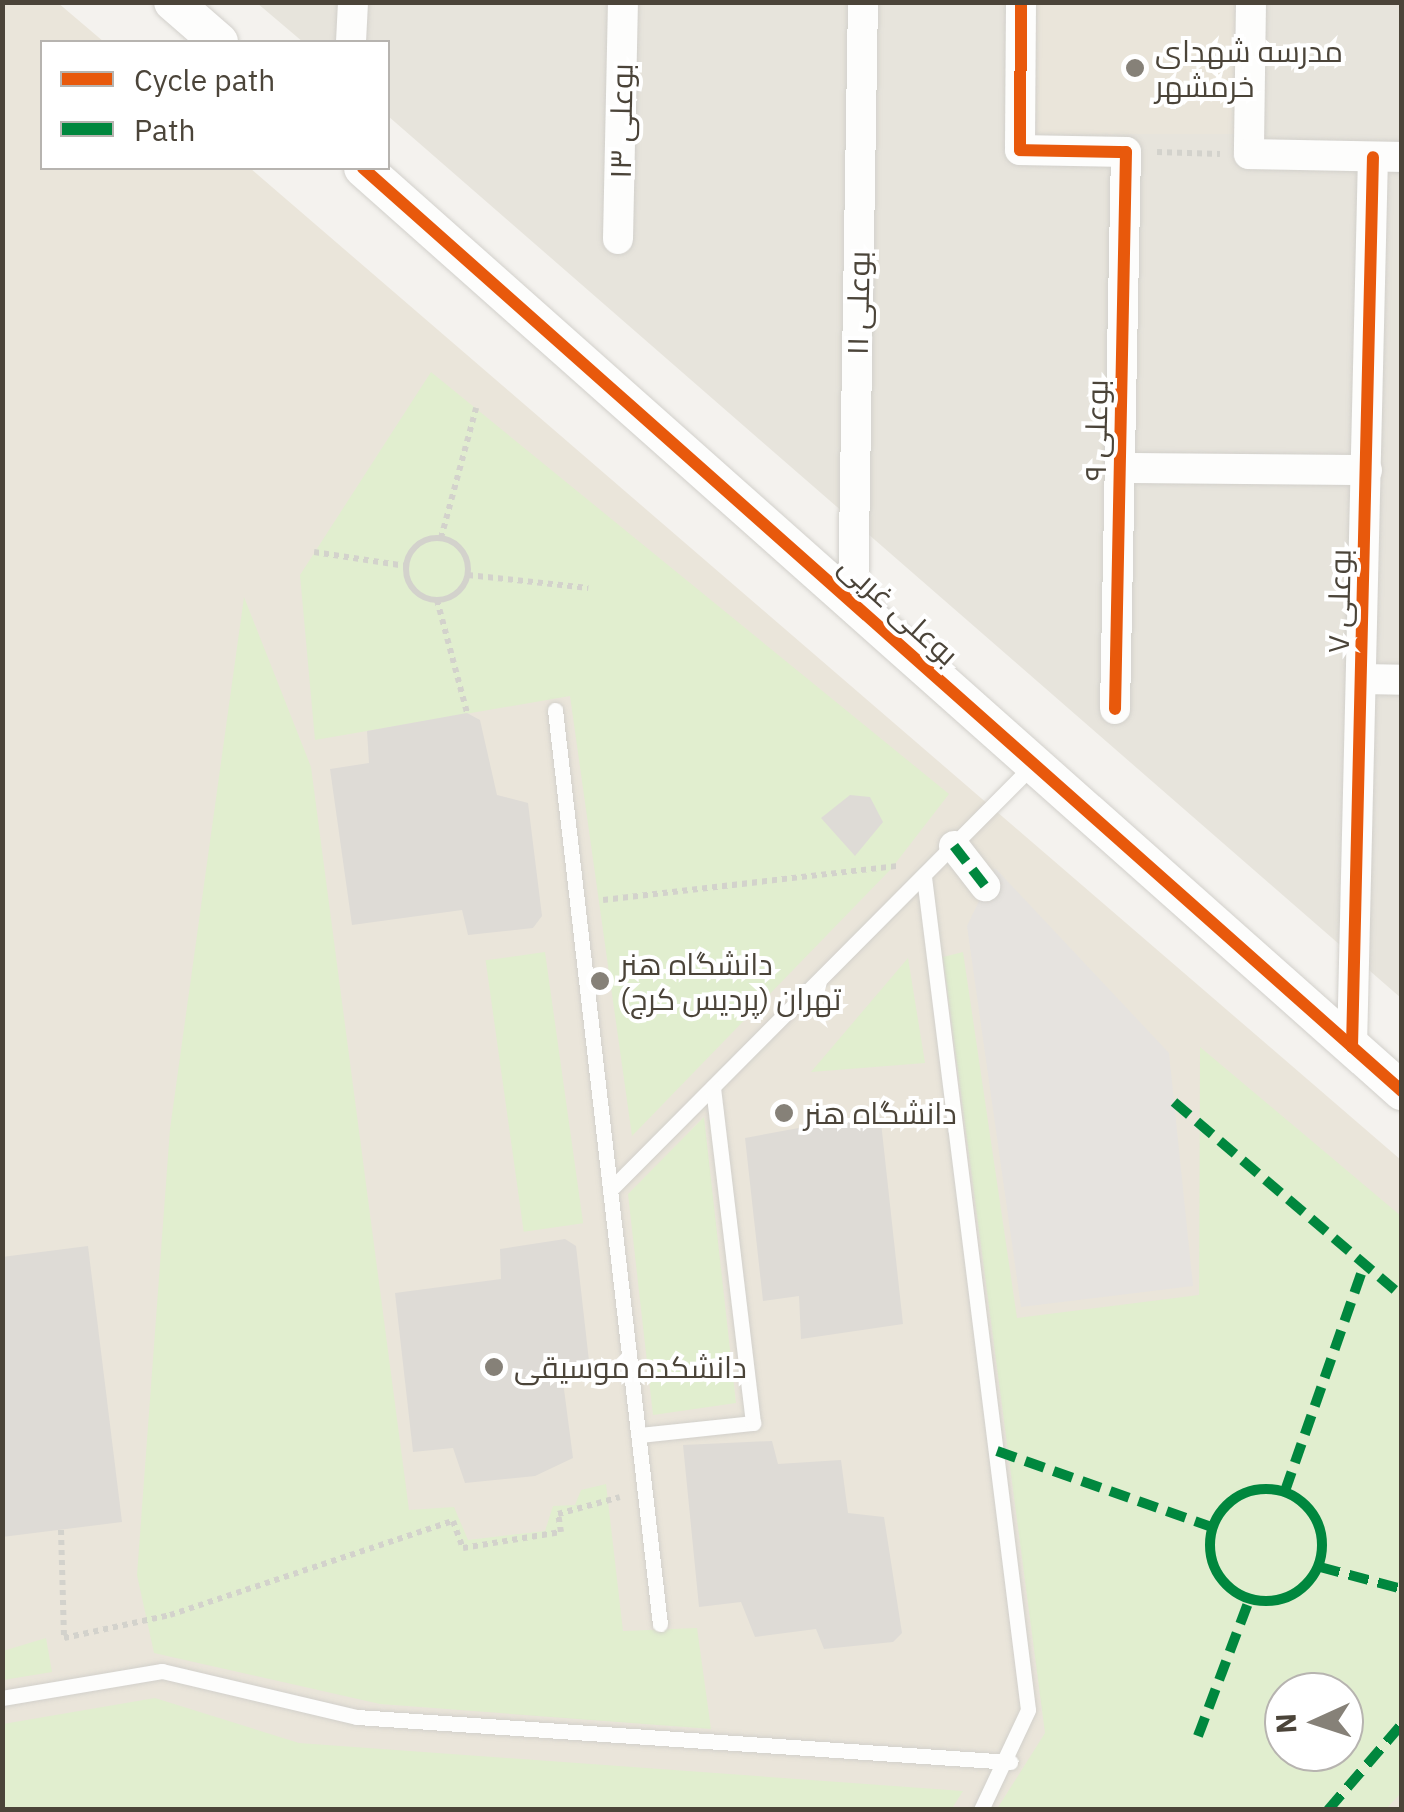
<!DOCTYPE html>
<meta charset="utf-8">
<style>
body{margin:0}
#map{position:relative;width:1404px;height:1812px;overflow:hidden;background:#f4f2ee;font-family:"IBM Plex Sans",Cairo,sans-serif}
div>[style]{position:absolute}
.residential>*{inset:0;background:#e7e4dc}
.education>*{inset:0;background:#eae5da;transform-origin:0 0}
.green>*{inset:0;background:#e1eecf;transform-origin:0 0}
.parking>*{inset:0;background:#e6e3df}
.building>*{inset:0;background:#dedbd6}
.path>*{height:6px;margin-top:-3px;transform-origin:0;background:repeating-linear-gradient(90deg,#d3d2cc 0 5px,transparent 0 10px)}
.path>.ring{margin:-3px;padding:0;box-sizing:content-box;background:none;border:6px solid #d3d2cc;border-radius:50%}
.roads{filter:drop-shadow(0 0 2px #d2d0cb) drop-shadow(0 0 2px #d2d0cb)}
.service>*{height:15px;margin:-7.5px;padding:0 7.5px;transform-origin:7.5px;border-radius:7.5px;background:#fdfdfc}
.minor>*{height:30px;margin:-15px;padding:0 15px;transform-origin:15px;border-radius:15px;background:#fdfdfc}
.tertiary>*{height:38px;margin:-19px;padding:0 19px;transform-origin:19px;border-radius:19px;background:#fdfdfc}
.quiet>*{height:10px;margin-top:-5px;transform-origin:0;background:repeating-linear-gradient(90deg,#00873e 0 20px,transparent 0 30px)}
.quiet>.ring{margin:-5px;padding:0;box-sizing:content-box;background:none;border:10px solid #00873e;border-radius:50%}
.cycleway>*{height:12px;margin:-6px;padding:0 6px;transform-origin:6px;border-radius:6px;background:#e8590c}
.dots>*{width:28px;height:28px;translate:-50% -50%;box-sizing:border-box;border:5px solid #fff;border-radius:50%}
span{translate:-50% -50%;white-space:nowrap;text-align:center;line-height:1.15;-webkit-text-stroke:8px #fff;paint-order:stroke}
.poi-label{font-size:30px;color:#4b4439}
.left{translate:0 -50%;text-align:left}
.street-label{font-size:30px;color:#4b4439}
.frame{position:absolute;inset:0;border:5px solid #4b4439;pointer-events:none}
.legend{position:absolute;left:40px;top:40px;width:350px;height:130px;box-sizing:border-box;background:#fff;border:2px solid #b7b4b0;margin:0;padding:12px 18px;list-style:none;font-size:30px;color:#4b4439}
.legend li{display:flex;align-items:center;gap:20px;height:50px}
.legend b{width:50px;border:2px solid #b7b4b0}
.north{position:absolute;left:1264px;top:1672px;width:100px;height:100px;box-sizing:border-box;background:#fff;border:2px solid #b7b4b0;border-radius:50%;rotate:267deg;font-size:28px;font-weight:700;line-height:40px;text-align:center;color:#4b4439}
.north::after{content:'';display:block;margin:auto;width:35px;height:45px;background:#868178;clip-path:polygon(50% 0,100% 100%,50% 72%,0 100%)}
</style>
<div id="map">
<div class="residential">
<i style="clip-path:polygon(257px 3px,1401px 3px,1401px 998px,388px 116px,388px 42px,303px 42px)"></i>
</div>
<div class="education">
<i style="clip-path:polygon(evenodd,57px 2px,104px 42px,42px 42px,42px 168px,250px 168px,1401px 1160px,1402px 1809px,3px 1810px,2px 3px,57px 2px,1284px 1692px,1344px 1692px,1344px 1752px,1284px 1752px,1284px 1692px)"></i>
<i style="left:1036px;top:3px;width:199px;height:131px"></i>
</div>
<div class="green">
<i style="clip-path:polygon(431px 372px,949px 794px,891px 869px,632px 1136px,570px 696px,315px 740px,300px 575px)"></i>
<i style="clip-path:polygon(244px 597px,311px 767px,409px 1510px,454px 1507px,468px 1540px,545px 1531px,553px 1506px,575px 1505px,581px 1490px,606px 1484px,623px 1631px,697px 1628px,711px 1729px,380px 1704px,154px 1653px,137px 1575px,170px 1129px)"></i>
<i style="left:545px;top:952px;width:274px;height:60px;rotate:82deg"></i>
<i style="clip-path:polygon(evenodd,963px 952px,1017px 1318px,1199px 1295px,1200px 1047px,1401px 1216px,1402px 1792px,1386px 1809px,997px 1809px,1045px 1733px,943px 957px,963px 952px,1344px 1692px,1344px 1752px,1284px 1752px,1284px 1692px,1344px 1692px)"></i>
<i style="clip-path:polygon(908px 958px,925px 1063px,811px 1072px)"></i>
<i style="clip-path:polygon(704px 1117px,736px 1403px,653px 1415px,628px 1194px)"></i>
<i style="clip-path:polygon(46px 1638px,52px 1672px,3px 1680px,3px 1651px)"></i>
<i style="clip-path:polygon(155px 1698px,299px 1743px,963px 1791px,951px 1810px,3px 1809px,3px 1724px)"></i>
</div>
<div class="parking">
<i style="clip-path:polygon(995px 868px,1169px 1053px,1193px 1286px,1021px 1307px,967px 926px)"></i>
</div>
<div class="building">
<i style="clip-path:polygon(467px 713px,480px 720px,497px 795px,528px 803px,542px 916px,533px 928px,468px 935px,462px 910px,352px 925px,330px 769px,369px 763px,367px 731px)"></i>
<i style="clip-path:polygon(850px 795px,870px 797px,883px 822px,855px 856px,821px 818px)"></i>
<i style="clip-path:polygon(880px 1113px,903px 1324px,801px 1339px,799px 1296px,763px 1301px,745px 1138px)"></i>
<i style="clip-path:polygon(565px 1239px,576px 1246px,589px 1361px,581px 1373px,562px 1374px,573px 1458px,535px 1476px,465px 1483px,453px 1448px,413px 1452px,395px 1293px,501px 1279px,500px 1249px)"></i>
<i style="clip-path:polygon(88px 1246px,122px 1522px,2px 1537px,2px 1257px)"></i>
<i style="clip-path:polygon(772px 1441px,778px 1464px,841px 1460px,848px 1513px,884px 1517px,902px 1633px,893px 1642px,824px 1649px,816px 1629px,755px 1637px,741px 1602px,699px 1607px,683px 1445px)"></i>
</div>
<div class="path">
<i style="left:1157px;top:152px;width:63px;rotate:1.8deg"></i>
<i style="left:441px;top:538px;width:135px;rotate:-74.9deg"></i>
<i class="ring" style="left:406px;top:538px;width:56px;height:56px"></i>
<i style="left:314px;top:552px;width:93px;rotate:8.7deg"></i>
<i style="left:468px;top:575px;width:121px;rotate:6.2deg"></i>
<i style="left:437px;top:600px;width:117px;rotate:75.1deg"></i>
<i style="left:603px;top:900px;width:297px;rotate:-6.6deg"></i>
<i style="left:61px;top:1530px;width:108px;rotate:88.4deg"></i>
<i style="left:64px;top:1638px;width:108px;rotate:-12.2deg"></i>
<i style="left:170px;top:1615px;width:298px;rotate:-18.4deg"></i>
<i style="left:453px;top:1521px;width:29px;rotate:70deg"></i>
<i style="left:463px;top:1548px;width:99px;rotate:-9.3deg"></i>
<i style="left:561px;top:1532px;width:18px;rotate:-99deg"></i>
<i style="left:558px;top:1514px;width:64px;rotate:-15.3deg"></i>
</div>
<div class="roads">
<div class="service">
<i style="left:555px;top:710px;width:920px;rotate:83.45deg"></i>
<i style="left:924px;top:877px;width:839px;rotate:82.88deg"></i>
<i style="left:1028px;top:1710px;width:110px;rotate:115.2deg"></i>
<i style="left:613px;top:1187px;width:597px;rotate:-45.14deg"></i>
<i style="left:640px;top:1435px;width:114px;rotate:-6.1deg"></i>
<i style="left:753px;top:1423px;width:338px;rotate:-96.8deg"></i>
<i style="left:2px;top:1698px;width:162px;rotate:-9.6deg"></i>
<i style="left:162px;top:1671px;width:200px;rotate:13.3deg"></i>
<i style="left:357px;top:1717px;width:655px;rotate:3.94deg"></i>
</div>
<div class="minor">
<i style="left:1021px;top:2px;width:148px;rotate:90.4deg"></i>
<i style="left:1020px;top:150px;width:106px;rotate:1.1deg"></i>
<i style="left:1126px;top:152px;width:557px;rotate:91.13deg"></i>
<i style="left:1251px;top:2px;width:152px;rotate:90.8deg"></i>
<i style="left:1249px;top:154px;width:153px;rotate:1.1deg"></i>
<i style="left:351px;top:42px;width:40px;rotate:-87.1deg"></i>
<i style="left:618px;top:239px;width:237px;rotate:-88.8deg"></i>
<i style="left:1120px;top:468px;width:247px;rotate:0.5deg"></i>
<i style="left:853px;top:603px;width:601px;rotate:-89.05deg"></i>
<i style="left:1363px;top:679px;width:39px;rotate:1deg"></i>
<i style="left:954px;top:846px;width:51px;rotate:52.2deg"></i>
<i style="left:1352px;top:1047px;width:890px;rotate:-88.65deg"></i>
</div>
<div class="tertiary">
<i style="left:173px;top:2px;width:61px;rotate:41deg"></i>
<i style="left:363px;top:168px;width:1390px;rotate:41.62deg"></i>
</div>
</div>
<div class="quiet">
<i style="left:954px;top:846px;width:51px;rotate:52.2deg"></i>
<i style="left:1174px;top:1102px;width:299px;rotate:40.4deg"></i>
<i style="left:997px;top:1451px;width:228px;rotate:19.5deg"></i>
<i class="ring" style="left:1210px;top:1489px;width:102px;height:102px"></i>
<i style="left:1285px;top:1491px;width:239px;rotate:-70.7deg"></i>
<i style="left:1320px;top:1567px;width:85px;rotate:15deg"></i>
<i style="left:1198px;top:1736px;width:147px;rotate:-69.4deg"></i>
<i style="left:1328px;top:1810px;width:113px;rotate:-49.3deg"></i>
</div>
<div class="cycleway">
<i style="left:1021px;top:2px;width:148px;rotate:90.4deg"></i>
<i style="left:1020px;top:150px;width:106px;rotate:1.1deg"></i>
<i style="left:1126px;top:152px;width:557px;rotate:91.13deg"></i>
<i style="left:363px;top:168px;width:1390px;rotate:41.62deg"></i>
<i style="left:1352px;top:1047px;width:890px;rotate:-88.65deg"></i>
</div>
<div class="dots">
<i style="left:1135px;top:68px;background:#868178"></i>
<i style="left:600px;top:981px;background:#868178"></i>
<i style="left:784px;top:1113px;background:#868178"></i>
<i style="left:494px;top:1367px;background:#868178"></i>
</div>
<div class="poi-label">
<span class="left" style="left:1155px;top:68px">مدرسه شهدای<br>خرمشهر</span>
<span class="left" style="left:620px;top:981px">دانشگاه هنر<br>تهران (پردیس کرج)</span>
<span class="left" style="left:804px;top:1113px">دانشگاه هنر</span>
<span class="left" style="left:514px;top:1367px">دانشکده موسیقی</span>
</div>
<div class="street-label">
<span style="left:621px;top:121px;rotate:-89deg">بوعلی ۱۳</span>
<span style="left:858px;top:303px;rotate:-89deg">بوعلی ۱۱</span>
<span style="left:1096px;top:430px;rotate:-89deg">بوعلی ۹</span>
<span style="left:1339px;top:601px;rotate:-89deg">بوعلی ۷</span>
<span style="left:899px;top:610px;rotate:42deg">بوعلی غربی</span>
</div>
<div class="frame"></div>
<ul class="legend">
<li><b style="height:12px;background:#e8590c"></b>Cycle path</li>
<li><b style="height:12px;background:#00873e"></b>Path</li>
</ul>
<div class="north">N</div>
</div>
